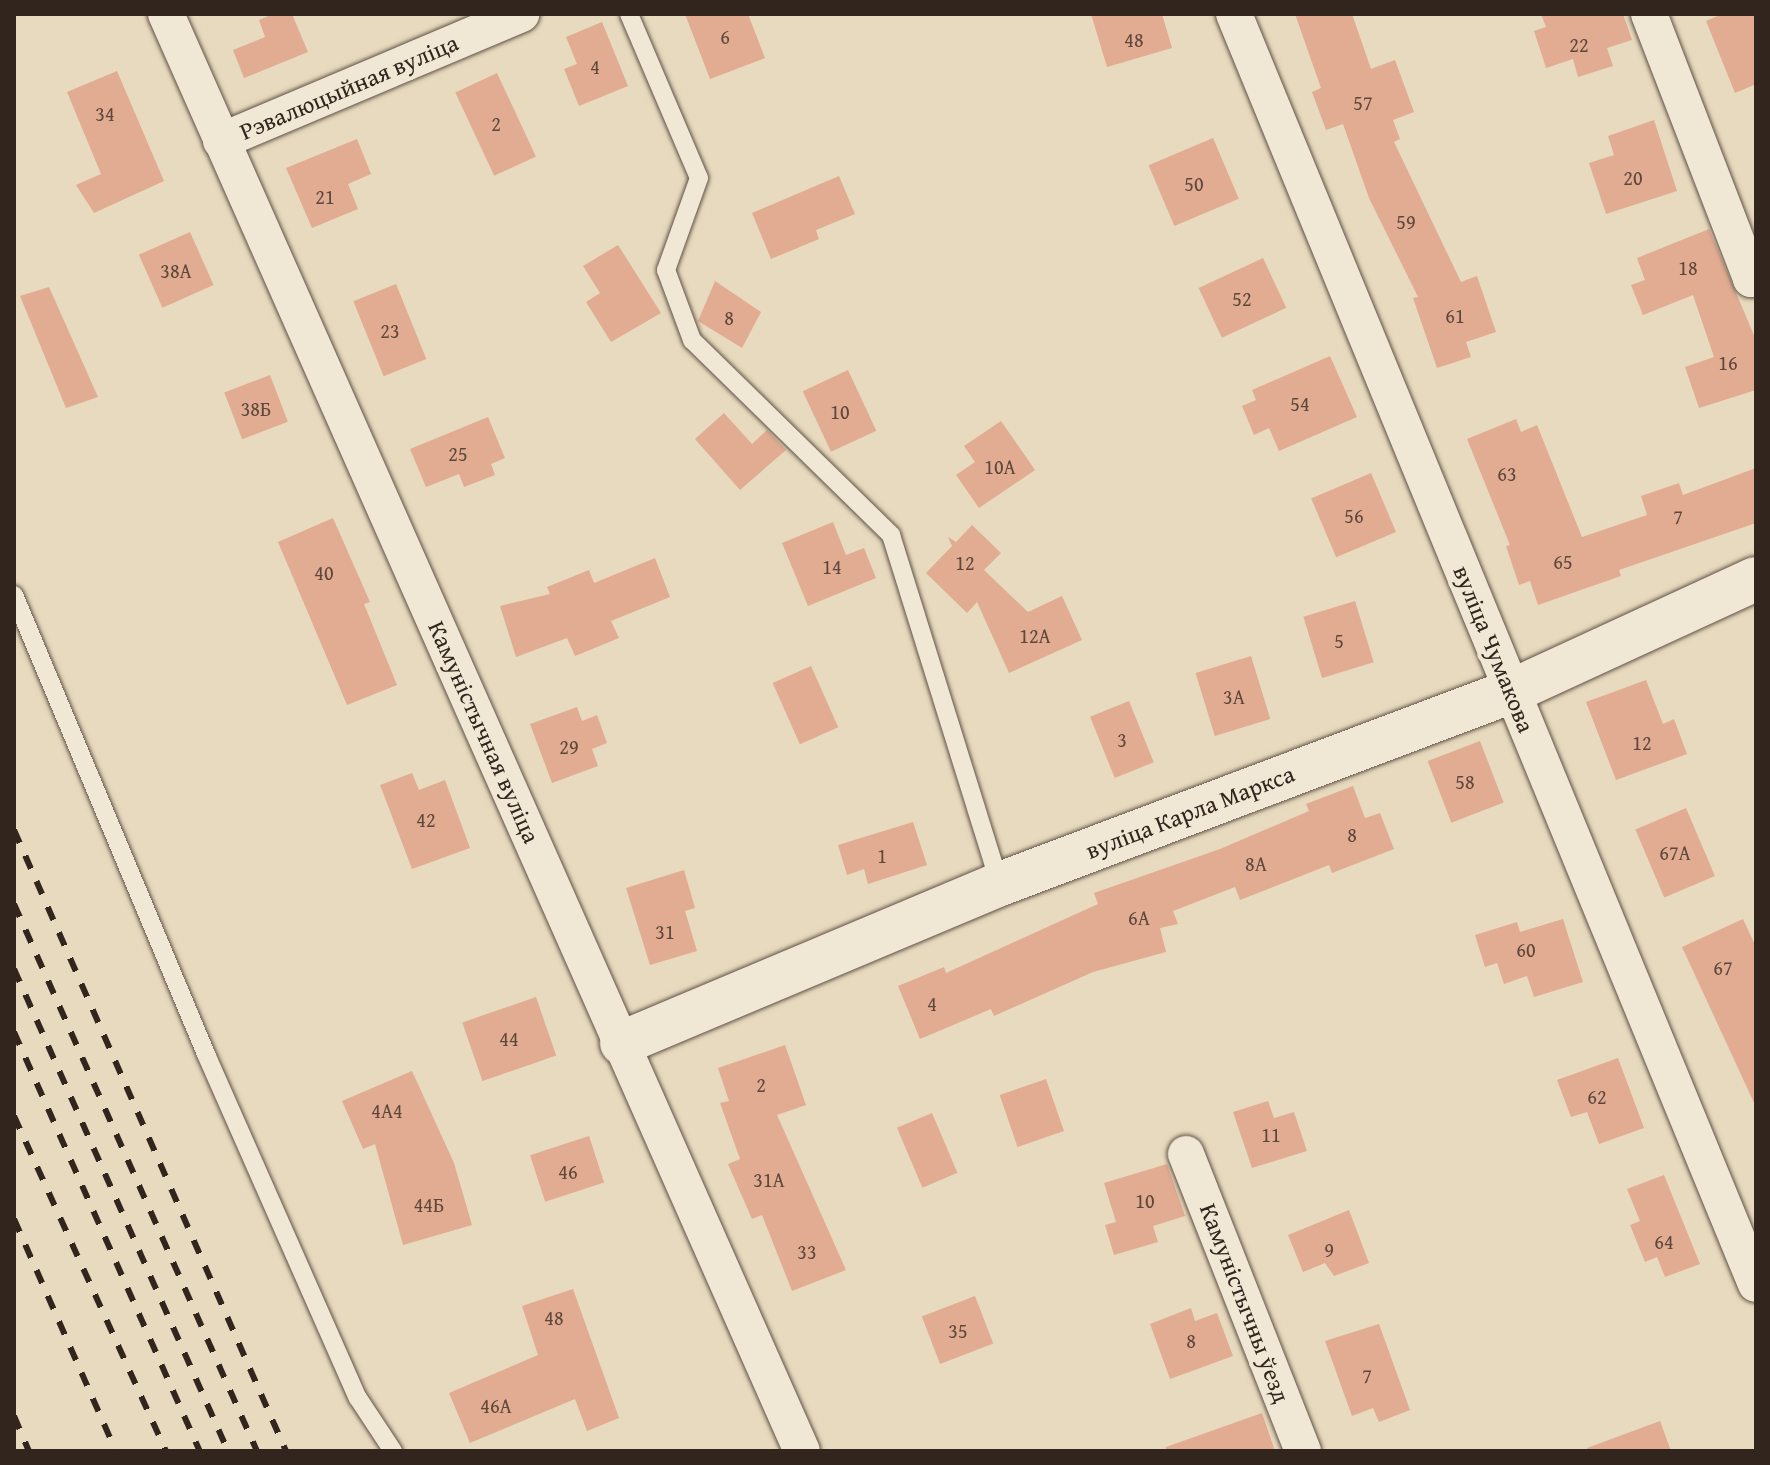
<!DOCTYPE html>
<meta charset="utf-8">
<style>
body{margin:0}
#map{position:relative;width:1770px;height:1465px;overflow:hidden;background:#e8dabe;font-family:"Gentium Book Plus",serif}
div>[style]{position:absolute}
.building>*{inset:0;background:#e1ac91;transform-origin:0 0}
.roads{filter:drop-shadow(0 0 2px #605246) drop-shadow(0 0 2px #605246)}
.lane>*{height:18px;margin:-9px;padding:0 9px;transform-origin:9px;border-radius:9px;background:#f0e7d5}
.street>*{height:36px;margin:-18px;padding:0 18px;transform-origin:18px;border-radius:18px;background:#f0e7d5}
.secondary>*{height:44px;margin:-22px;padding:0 22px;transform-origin:22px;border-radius:22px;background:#f0e7d5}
.rail>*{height:6px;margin-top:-3px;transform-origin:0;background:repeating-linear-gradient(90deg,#32251e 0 14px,transparent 0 28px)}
span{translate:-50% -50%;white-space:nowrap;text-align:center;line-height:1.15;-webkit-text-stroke:8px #f0e7d5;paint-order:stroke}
.number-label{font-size:20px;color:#5e473b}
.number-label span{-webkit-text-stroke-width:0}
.street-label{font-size:24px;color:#32251e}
.frame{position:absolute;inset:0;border:16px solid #32251e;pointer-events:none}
</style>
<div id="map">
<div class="building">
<i style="clip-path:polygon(273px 14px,292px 14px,308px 52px,244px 78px,233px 50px,265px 37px,259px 20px)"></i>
<i style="clip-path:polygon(685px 14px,748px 14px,765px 58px,710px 79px)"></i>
<i style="clip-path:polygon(1091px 14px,1162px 14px,1172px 48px,1107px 67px)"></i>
<i style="clip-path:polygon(1295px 14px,1352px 14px,1371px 69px,1395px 60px,1414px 112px,1393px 120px,1400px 139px,1394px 142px,1461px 282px,1477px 276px,1496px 332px,1466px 342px,1471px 357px,1437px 368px,1413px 298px,1418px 297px,1369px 198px,1343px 124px,1326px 130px,1312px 92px,1321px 88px)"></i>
<i style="clip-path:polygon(1541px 14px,1623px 14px,1632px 40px,1607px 48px,1613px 66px,1578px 77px,1573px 59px,1546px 68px,1534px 31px,1546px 27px)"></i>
<i style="clip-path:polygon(1722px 14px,1756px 14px,1756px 84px,1735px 93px,1706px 21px)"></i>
<i style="clip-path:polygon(602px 22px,628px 86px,579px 106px,564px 69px,577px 64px,566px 37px)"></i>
<i style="clip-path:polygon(117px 71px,164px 181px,94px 213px,76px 185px,101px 174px,67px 92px)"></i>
<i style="left:497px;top:73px;width:92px;height:46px;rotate:65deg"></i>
<i style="clip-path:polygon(1654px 120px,1677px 191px,1606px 214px,1589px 163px,1614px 155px,1608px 136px)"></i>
<i style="left:1213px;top:138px;width:66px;height:70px;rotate:67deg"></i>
<i style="clip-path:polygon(357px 139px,371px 174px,348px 184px,358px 209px,312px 228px,286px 168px)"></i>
<i style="clip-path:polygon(839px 176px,855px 214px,816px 230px,819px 239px,771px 259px,752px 213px)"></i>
<i style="clip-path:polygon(1709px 229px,1756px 340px,1756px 390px,1699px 408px,1685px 367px,1714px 357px,1693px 295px,1643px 315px,1631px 285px,1645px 280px,1637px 258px)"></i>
<i style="left:190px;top:232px;width:58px;height:56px;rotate:66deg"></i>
<i style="clip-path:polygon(618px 245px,661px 313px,611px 342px,586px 302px,600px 293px,583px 266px)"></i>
<i style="left:1263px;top:258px;width:55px;height:71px;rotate:65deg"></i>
<i style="clip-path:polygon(715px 281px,761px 312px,742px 348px,698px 321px)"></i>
<i style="left:396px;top:284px;width:81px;height:46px;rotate:68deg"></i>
<i style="clip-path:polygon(49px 287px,98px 397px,66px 408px,20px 296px)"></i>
<i style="clip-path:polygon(1330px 356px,1357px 417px,1279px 451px,1269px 428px,1254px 435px,1242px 406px,1256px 400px,1252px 390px)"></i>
<i style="left:848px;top:370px;width:67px;height:50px;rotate:65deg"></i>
<i style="left:270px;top:375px;width:50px;height:49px;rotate:69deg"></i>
<i style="clip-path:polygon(724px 413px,752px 444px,767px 430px,786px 450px,740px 490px,695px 439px)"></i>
<i style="clip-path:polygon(488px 417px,505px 458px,491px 464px,495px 475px,464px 487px,459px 474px,426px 487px,410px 449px)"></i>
<i style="clip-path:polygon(1516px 419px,1521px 432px,1537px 425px,1582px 537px,1647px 515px,1641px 496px,1679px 483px,1683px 495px,1756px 468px,1756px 523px,1619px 570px,1621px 576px,1538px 605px,1530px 581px,1519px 585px,1506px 546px,1510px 545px,1467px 439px)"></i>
<i style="clip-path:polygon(1001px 421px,1035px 470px,979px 508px,956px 475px,975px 462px,964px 446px)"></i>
<i style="left:1371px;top:473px;width:64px;height:65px;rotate:67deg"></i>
<i style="clip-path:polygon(333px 518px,370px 602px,364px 604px,397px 685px,347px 705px,278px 542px)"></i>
<i style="clip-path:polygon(833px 522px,846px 555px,864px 548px,876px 578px,808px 606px,782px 543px)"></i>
<i style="clip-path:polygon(972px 525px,1001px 553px,984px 570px,1028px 612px,1062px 596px,1082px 640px,1009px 673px,977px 602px,967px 613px,926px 573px,952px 546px,948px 537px,956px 542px)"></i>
<i style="clip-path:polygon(655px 558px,670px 597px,611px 621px,619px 638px,575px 656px,567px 638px,516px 657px,500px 606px,550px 594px,547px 587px,589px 570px,594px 583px)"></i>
<i style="left:1355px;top:601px;width:64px;height:54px;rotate:73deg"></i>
<i style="left:1251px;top:656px;width:66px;height:58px;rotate:73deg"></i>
<i style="left:811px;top:666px;width:67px;height:42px;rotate:66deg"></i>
<i style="clip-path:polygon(1646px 680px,1663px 724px,1674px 719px,1687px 754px,1616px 780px,1586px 702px)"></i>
<i style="left:1129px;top:701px;width:66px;height:42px;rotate:68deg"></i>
<i style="clip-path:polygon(577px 707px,582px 721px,597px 715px,607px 743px,592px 749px,598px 766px,552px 783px,530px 724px)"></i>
<i style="left:1480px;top:741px;width:66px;height:56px;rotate:69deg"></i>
<i style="clip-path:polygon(412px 773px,419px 790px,445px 780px,470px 848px,412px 869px,380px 785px)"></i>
<i style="clip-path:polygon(1353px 786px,1365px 818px,1380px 813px,1394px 849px,1332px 873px,1329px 865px,1240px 900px,1235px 887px,1173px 911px,1178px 924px,1160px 928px,1166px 952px,1093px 972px,994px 1016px,991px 1009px,920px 1039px,898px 986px,944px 967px,946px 973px,1098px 904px,1094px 893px,1220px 849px,1309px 811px,1306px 804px)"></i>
<i style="left:1686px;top:808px;width:74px;height:55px;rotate:67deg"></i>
<i style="clip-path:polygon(913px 822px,927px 865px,868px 884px,864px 869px,847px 875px,838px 845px)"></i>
<i style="clip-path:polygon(684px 870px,695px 908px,685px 911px,697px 951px,650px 965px,626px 888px)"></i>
<i style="clip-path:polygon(1563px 919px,1583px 982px,1534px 997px,1527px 976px,1504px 984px,1497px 963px,1485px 967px,1475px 935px,1517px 922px,1520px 932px)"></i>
<i style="clip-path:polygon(1743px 919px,1756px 947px,1756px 1107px,1682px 947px)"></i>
<i style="left:536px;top:997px;width:62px;height:78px;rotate:71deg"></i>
<i style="clip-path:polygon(785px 1045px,806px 1105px,777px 1115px,846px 1270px,792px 1291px,762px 1215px,752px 1219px,728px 1164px,740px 1159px,720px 1103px,729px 1101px,718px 1068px)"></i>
<i style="clip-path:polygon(1618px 1058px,1644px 1128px,1599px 1144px,1587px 1112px,1571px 1117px,1557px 1080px)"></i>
<i style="clip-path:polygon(412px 1071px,454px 1163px,472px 1225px,403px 1245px,375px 1144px,363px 1149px,342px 1101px)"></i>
<i style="left:1046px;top:1079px;width:55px;height:49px;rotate:71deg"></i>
<i style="clip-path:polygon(1268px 1101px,1274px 1118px,1294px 1112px,1307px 1151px,1252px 1168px,1233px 1112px)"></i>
<i style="left:932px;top:1113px;width:65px;height:38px;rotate:67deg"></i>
<i style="left:589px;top:1136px;width:49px;height:62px;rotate:72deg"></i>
<i style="clip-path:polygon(1167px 1164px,1185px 1216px,1153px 1226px,1158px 1242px,1114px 1255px,1105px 1225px,1116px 1222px,1104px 1183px)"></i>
<i style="clip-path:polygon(1664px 1175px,1700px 1264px,1665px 1277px,1657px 1257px,1645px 1262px,1630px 1225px,1640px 1221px,1627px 1189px)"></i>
<i style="clip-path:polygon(1349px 1210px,1369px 1263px,1334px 1276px,1325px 1263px,1303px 1272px,1288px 1235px)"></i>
<i style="clip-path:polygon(573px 1289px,619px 1418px,587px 1431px,575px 1399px,470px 1443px,449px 1393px,538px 1355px,522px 1306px)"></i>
<i style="left:975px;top:1296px;width:51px;height:57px;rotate:69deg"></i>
<i style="clip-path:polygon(1191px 1308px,1195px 1321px,1217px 1313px,1233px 1356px,1170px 1379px,1150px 1324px)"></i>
<i style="clip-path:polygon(1379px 1324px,1410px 1410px,1379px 1422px,1373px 1408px,1352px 1416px,1325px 1341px)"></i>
<i style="clip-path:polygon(1262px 1413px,1275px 1451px,1166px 1451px,1166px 1447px)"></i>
<i style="clip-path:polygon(1660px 1421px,1671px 1451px,1588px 1451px,1587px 1448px)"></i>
</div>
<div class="roads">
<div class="lane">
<i style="left:629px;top:14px;width:178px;rotate:66.9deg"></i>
<i style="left:699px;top:178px;width:98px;rotate:109.7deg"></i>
<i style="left:666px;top:270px;width:75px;rotate:69.6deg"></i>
<i style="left:692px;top:340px;width:279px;rotate:44.4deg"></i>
<i style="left:891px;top:535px;width:366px;rotate:72.7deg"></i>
<i style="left:14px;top:595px;width:498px;rotate:67.3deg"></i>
<i style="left:206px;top:1054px;width:376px;rotate:66.2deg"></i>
<i style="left:358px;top:1398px;width:64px;rotate:56.6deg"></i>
</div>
<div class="street">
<i style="left:166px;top:14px;width:1571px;rotate:66.13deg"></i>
<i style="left:1234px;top:14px;width:1373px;rotate:67.66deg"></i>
<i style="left:1649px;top:14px;width:284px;rotate:68.9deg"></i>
<i style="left:1751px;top:279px;width:5px;rotate:-11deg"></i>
<i style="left:221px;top:141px;width:326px;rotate:-22.9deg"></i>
<i style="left:1186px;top:1154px;width:319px;rotate:68.5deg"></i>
</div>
<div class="secondary">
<i style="left:622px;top:1043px;width:410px;rotate:-22.8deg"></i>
<i style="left:1000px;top:884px;width:547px;rotate:-20.65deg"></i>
<i style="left:1512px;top:691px;width:268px;rotate:-24.7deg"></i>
</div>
</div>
<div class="rail">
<i style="left:14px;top:830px;width:678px;rotate:66.35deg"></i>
<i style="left:14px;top:904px;width:599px;rotate:66.05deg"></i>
<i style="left:14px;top:969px;width:527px;rotate:66.06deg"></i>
<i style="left:14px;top:1032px;width:458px;rotate:66.1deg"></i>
<i style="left:14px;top:1116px;width:368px;rotate:65.6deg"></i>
<i style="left:14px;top:1219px;width:253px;rotate:66.3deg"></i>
<i style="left:14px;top:1416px;width:38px;rotate:67deg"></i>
</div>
<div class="number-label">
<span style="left:725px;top:36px">6</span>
<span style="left:1134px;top:39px">48</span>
<span style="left:1579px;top:44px">22</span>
<span style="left:595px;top:66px">4</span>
<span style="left:1363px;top:102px">57</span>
<span style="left:105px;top:113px">34</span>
<span style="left:496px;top:123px">2</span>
<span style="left:1633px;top:177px">20</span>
<span style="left:1194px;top:183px">50</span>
<span style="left:325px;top:196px">21</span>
<span style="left:1406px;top:221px">59</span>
<span style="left:1688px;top:267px">18</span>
<span style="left:176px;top:270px">38А</span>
<span style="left:1242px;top:298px">52</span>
<span style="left:1455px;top:315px">61</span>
<span style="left:729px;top:317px">8</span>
<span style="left:390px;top:330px">23</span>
<span style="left:1728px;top:362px">16</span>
<span style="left:1300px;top:403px">54</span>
<span style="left:256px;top:408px">38Б</span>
<span style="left:840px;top:411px">10</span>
<span style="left:458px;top:453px">25</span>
<span style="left:1000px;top:466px">10А</span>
<span style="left:1507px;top:473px">63</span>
<span style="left:1354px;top:515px">56</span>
<span style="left:1678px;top:516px">7</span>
<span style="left:1563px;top:561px">65</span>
<span style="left:965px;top:562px">12</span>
<span style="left:832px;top:566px">14</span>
<span style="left:324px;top:572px">40</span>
<span style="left:1035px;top:635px">12А</span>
<span style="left:1339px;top:640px">5</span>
<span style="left:1234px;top:696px">3А</span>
<span style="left:1122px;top:739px">3</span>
<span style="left:1642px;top:742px">12</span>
<span style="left:569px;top:746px">29</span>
<span style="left:1465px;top:781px">58</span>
<span style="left:426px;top:819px">42</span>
<span style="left:1352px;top:834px">8</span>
<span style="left:1675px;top:852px">67А</span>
<span style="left:882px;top:855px">1</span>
<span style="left:1256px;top:863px">8А</span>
<span style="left:1139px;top:917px">6А</span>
<span style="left:665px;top:931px">31</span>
<span style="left:1526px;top:949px">60</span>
<span style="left:1723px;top:967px">67</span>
<span style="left:932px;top:1003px">4</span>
<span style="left:509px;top:1038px">44</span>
<span style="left:761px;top:1084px">2</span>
<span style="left:1597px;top:1096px">62</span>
<span style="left:387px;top:1110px">4А4</span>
<span style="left:1271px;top:1134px">11</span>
<span style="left:568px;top:1171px">46</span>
<span style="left:769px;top:1179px">31А</span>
<span style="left:1145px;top:1200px">10</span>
<span style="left:429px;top:1204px">44Б</span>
<span style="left:1664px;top:1241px">64</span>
<span style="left:1329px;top:1249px">9</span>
<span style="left:807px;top:1251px">33</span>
<span style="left:554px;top:1317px">48</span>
<span style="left:958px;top:1330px">35</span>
<span style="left:1191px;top:1340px">8</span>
<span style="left:1367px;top:1375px">7</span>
<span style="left:496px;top:1405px">46А</span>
</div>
<div class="street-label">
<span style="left:349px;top:87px;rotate:-23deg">Рэвалюцыйная вуліца</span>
<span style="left:1494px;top:649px;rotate:68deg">вуліца Чумакова</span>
<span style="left:484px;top:732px;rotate:66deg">Камуністычная вуліца</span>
<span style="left:1190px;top:812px;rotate:-21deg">вуліца Карла Маркса</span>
<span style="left:1245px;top:1303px;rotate:69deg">Камуністычны ўезд</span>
</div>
<div class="frame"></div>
</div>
